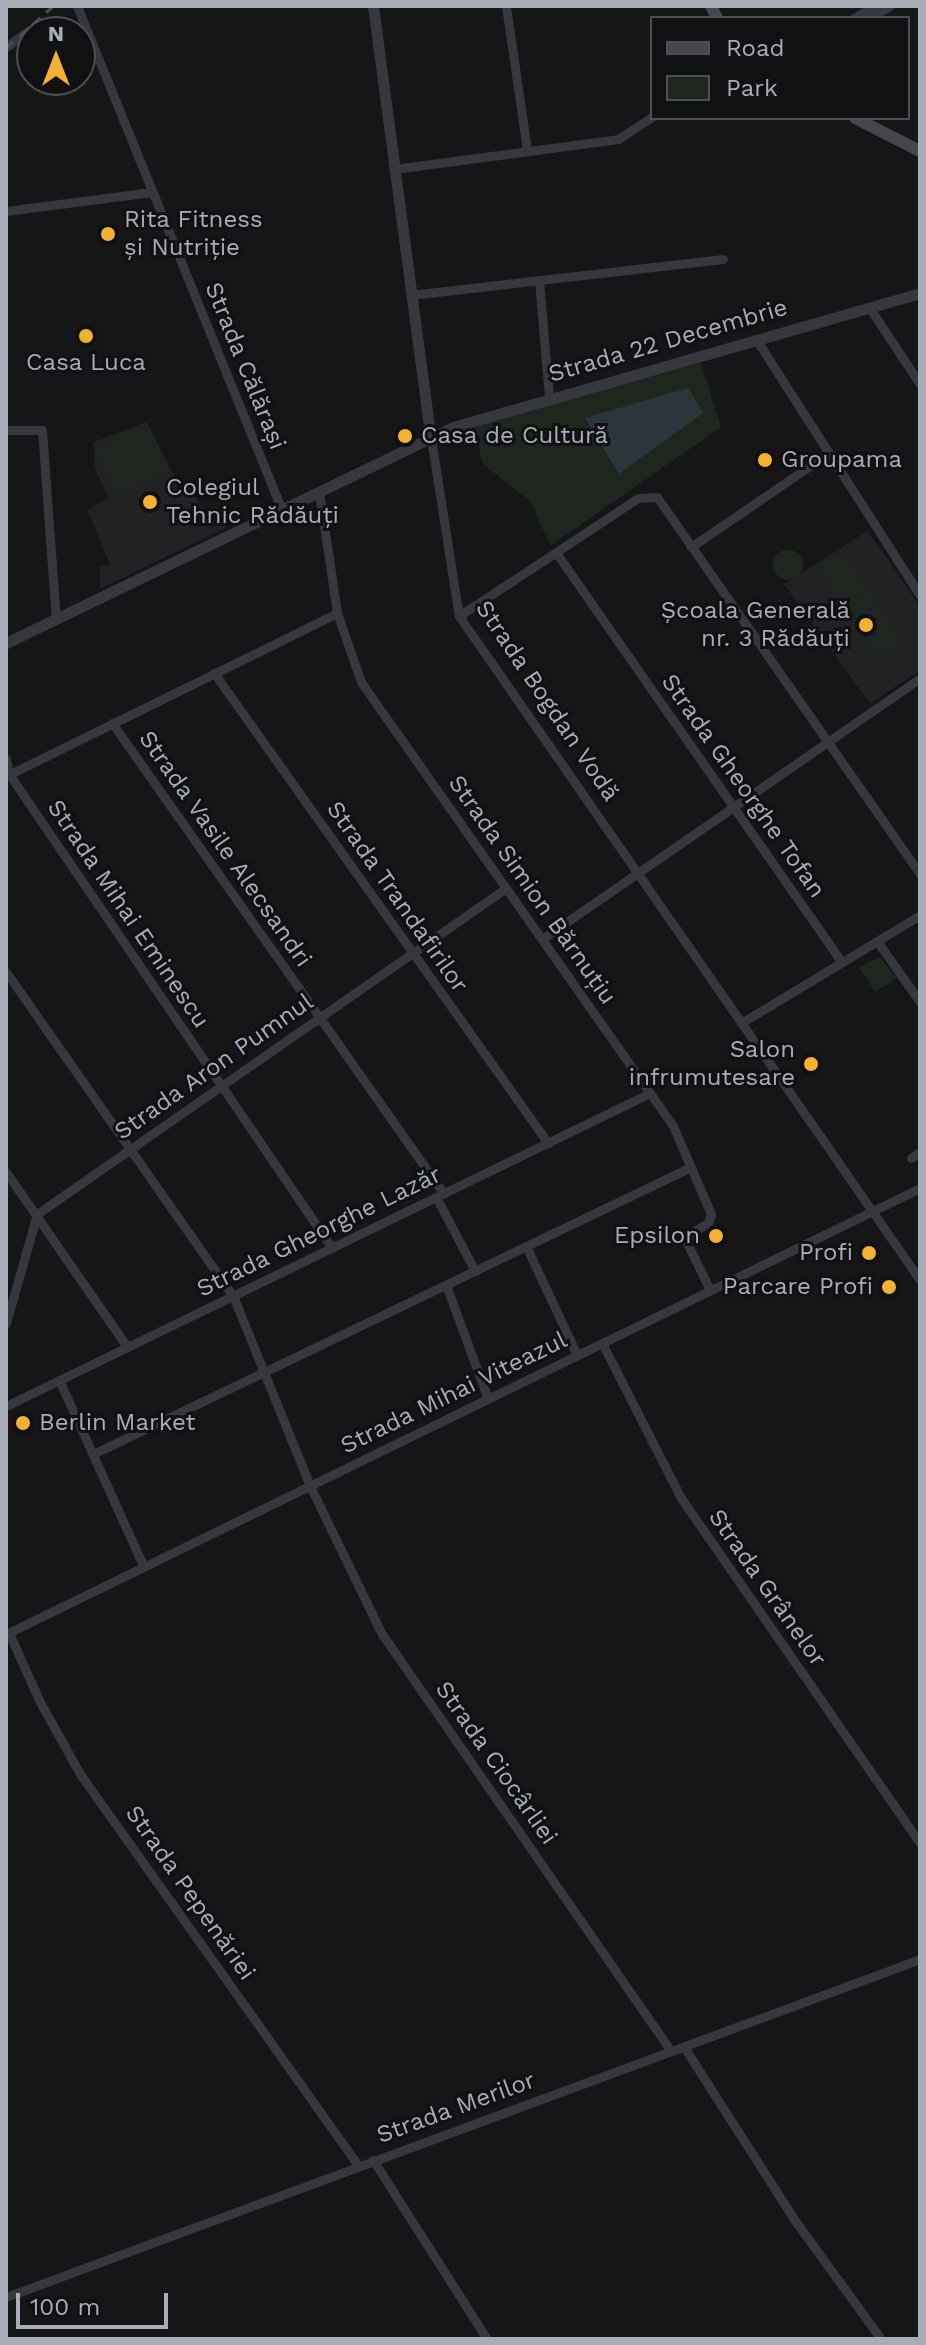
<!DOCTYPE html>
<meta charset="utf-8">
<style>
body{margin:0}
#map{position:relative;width:926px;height:2345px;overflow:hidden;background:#161618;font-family:"Work Sans",sans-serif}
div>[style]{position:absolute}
.built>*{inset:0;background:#222225}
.green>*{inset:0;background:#1e261f;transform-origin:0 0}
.round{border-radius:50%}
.water>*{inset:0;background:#2c353c}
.minor>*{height:9px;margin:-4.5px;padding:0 4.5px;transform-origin:4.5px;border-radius:4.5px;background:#37383d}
.tertiary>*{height:11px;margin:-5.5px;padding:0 5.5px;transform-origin:5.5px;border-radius:5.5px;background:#37383d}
.secondary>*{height:12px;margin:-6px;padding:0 6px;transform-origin:6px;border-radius:6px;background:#45474d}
.rail>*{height:3px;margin-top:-1.5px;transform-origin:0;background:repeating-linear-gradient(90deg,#4a4c52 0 10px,transparent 0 18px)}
.dots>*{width:22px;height:22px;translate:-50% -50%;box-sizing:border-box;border:4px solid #111113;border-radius:50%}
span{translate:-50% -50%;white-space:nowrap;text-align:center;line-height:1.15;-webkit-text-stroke:6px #111113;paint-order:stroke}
.poi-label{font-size:24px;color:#a8adb8}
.left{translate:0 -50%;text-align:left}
.right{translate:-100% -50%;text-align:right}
.street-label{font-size:24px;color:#a8adb8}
.frame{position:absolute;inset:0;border:8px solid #a8adb8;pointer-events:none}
.legend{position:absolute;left:650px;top:16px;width:260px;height:104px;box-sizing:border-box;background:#111113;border:2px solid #4d4f55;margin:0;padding:10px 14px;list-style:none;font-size:24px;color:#a8adb8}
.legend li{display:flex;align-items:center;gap:16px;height:40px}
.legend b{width:40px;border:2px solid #4d4f55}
.north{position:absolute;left:16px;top:16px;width:80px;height:80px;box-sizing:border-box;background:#111113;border:2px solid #4d4f55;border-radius:50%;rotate:0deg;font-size:22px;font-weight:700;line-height:32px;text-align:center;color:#a8adb8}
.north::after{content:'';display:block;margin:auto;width:28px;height:36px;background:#f2b134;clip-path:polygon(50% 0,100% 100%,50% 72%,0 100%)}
.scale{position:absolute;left:16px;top:2293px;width:152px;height:36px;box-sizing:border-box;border:4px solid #a8adb8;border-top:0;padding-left:10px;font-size:24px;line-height:28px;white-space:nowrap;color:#a8adb8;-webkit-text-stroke:6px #111113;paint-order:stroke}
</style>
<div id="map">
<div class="built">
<i style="clip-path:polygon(147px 422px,180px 489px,190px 485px,204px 512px,217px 506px,227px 527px,100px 589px,100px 566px,110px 564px,87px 510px,108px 498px,95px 468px,94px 442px)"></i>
<i style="clip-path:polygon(868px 531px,920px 606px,920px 670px,870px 704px,784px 584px)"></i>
</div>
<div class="green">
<i style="clip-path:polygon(701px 363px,721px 427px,550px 546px,531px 502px,483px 464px,473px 425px)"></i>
<i style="left:145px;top:427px;width:47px;height:51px;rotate:66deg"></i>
<i class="round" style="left:773px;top:550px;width:30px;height:30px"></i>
<i style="left:841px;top:555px;width:44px;height:22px;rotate:57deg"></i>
<i style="left:866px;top:593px;width:56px;height:22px;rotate:57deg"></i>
<i style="clip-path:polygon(880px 957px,897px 978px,875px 992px,859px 967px)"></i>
</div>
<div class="water">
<i style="clip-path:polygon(688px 388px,703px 413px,619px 474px,585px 418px)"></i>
</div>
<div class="minor">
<i style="left:77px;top:6px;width:544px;rotate:67.87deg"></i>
<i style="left:506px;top:6px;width:146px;rotate:81.7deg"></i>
<i style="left:854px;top:18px;width:24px;rotate:-30deg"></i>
<i style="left:869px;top:18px;width:24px;rotate:-30deg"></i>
<i style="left:6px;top:47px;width:29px;rotate:-36deg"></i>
<i style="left:394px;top:169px;width:226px;rotate:-7.6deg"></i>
<i style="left:618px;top:139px;width:40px;rotate:-32.9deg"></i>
<i style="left:6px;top:211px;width:147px;rotate:-7.4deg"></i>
<i style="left:539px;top:280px;width:117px;rotate:85.1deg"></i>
<i style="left:411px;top:295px;width:314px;rotate:-6.6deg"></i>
<i style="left:869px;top:307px;width:92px;rotate:56.5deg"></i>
<i style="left:756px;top:339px;width:304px;rotate:57.4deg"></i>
<i style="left:6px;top:430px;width:36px"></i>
<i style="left:42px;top:430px;width:190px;rotate:85.8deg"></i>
<i style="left:431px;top:438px;width:180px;rotate:81.1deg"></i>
<i style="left:459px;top:616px;width:808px;rotate:55.23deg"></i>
<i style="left:319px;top:492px;width:122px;rotate:81.5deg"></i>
<i style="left:337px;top:613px;width:73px;rotate:70.8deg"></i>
<i style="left:361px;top:682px;width:543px;rotate:54.9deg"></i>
<i style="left:673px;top:1126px;width:96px;rotate:66.6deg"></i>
<i style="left:711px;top:1214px;width:9px;rotate:108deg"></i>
<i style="left:708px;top:1223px;width:22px;rotate:150deg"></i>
<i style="left:689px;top:1234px;width:9px;rotate:103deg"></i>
<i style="left:687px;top:1243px;width:52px;rotate:63.9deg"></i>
<i style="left:691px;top:547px;width:167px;rotate:-34.3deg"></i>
<i style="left:557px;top:554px;width:498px;rotate:55.1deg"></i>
<i style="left:459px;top:616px;width:214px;rotate:-33.4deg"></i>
<i style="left:638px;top:498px;width:19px;rotate:-3deg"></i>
<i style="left:657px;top:497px;width:460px;rotate:55.1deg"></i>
<i style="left:214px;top:673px;width:577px;rotate:54.6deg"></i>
<i style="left:112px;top:723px;width:576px;rotate:54.82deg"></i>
<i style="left:6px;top:759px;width:15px;rotate:79deg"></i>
<i style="left:9px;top:774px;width:574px;rotate:55.73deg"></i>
<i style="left:6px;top:776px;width:369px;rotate:-26.2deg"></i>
<i style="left:542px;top:939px;width:459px;rotate:-34.6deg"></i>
<i style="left:877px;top:941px;width:75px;rotate:54.8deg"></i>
<i style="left:6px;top:972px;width:396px;rotate:55deg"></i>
<i style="left:233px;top:1296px;width:205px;rotate:67.9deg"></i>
<i style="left:310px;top:1486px;width:165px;rotate:64.1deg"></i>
<i style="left:382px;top:1634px;width:507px;rotate:55.28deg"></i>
<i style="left:741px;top:1023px;width:209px;rotate:-31.1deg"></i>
<i style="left:911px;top:1158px;width:11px;rotate:-34deg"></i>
<i style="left:6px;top:1172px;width:213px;rotate:55.3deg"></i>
<i style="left:436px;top:1197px;width:84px;rotate:62.2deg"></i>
<i style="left:526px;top:1246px;width:120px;rotate:64.9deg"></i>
<i style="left:446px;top:1285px;width:121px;rotate:69.8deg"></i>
<i style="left:6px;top:1323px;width:113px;rotate:-74.1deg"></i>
<i style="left:37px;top:1214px;width:571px;rotate:-34.8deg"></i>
<i style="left:602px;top:1343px;width:174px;rotate:63deg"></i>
<i style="left:681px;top:1498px;width:420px;rotate:55.3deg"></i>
<i style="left:59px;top:1380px;width:205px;rotate:65.6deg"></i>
<i style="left:6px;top:1406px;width:716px;rotate:-25.92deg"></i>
<i style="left:93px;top:1454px;width:663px;rotate:-25.64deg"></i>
<i style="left:9px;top:1633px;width:76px;rotate:65.8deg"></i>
<i style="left:40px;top:1702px;width:82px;rotate:60.9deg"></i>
<i style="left:80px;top:1774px;width:480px;rotate:54.6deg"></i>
<i style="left:6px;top:1634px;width:1017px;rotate:-26.01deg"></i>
<i style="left:684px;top:2047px;width:208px;rotate:57.4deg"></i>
<i style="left:796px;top:2222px;width:145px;rotate:54deg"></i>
<i style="left:373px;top:2160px;width:212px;rotate:57.5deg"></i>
<i style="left:6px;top:2297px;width:974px;rotate:-20.29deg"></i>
</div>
<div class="tertiary">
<i style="left:373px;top:6px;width:436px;rotate:82.4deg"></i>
<i style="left:6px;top:643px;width:496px;rotate:-25.8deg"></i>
<i style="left:453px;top:427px;width:486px;rotate:-16deg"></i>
</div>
<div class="secondary">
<i style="left:711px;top:6px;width:13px;rotate:63deg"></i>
<i style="left:855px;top:118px;width:73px;rotate:26.9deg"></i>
</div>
<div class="rail">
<i style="left:6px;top:48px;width:63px;rotate:-41.8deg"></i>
</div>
<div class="dots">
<i style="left:108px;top:234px;background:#f2b134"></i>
<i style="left:86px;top:336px;background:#f2b134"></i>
<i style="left:405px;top:436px;background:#f2b134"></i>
<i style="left:765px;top:460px;background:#f2b134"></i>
<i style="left:150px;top:502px;background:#f2b134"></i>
<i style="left:866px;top:625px;background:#f2b134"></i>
<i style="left:811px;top:1064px;background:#f2b134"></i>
<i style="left:716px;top:1236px;background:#f2b134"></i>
<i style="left:869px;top:1253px;background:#f2b134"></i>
<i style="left:889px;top:1287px;background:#f2b134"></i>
<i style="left:23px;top:1423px;background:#f2b134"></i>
</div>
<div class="poi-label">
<span class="left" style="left:124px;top:234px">Rita Fitness<br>și Nutriție</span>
<span style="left:86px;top:363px">Casa Luca</span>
<span class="left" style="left:421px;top:436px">Casa de Cultură</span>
<span class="left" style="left:781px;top:460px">Groupama</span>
<span class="left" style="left:166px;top:502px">Colegiul<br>Tehnic Rădăuți</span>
<span class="right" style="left:850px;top:625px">Școala Generală<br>nr. 3 Rădăuți</span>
<span class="right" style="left:795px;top:1064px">Salon<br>infrumutesare</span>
<span class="right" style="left:700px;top:1236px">Epsilon</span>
<span class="right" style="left:853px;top:1253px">Profi</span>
<span class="right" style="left:873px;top:1287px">Parcare Profi</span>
<span class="left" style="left:39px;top:1423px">Berlin Market</span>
</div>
<div class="street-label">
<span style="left:668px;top:341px;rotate:-16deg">Strada 22 Decembrie</span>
<span style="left:245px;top:366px;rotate:68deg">Strada Călărași</span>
<span style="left:547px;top:701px;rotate:56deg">Strada Bogdan Vodă</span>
<span style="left:743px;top:786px;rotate:55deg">Strada Gheorghe Tofan</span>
<span style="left:225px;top:849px;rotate:55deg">Strada Vasile Alecsandri</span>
<span style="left:532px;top:890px;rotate:55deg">Strada Simion Bărnuțiu</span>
<span style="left:397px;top:897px;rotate:55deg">Strada Trandafirilor</span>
<span style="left:128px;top:914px;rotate:56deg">Strada Mihai Eminescu</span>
<span style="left:214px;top:1067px;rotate:-35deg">Strada Aron Pumnul</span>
<span style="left:319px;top:1232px;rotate:-26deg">Strada Gheorghe Lazăr</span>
<span style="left:454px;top:1393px;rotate:-26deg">Strada Mihai Viteazul</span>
<span style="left:767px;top:1588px;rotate:55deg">Strada Grânelor</span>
<span style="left:496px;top:1763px;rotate:55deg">Strada Ciocârliei</span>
<span style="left:190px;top:1893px;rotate:55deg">Strada Pepenăriei</span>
<span style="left:456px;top:2108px;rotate:-20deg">Strada Merilor</span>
</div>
<div class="frame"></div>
<ul class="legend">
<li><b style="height:10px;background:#45474d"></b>Road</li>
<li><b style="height:22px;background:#1e261f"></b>Park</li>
</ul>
<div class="north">N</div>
<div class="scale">100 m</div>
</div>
